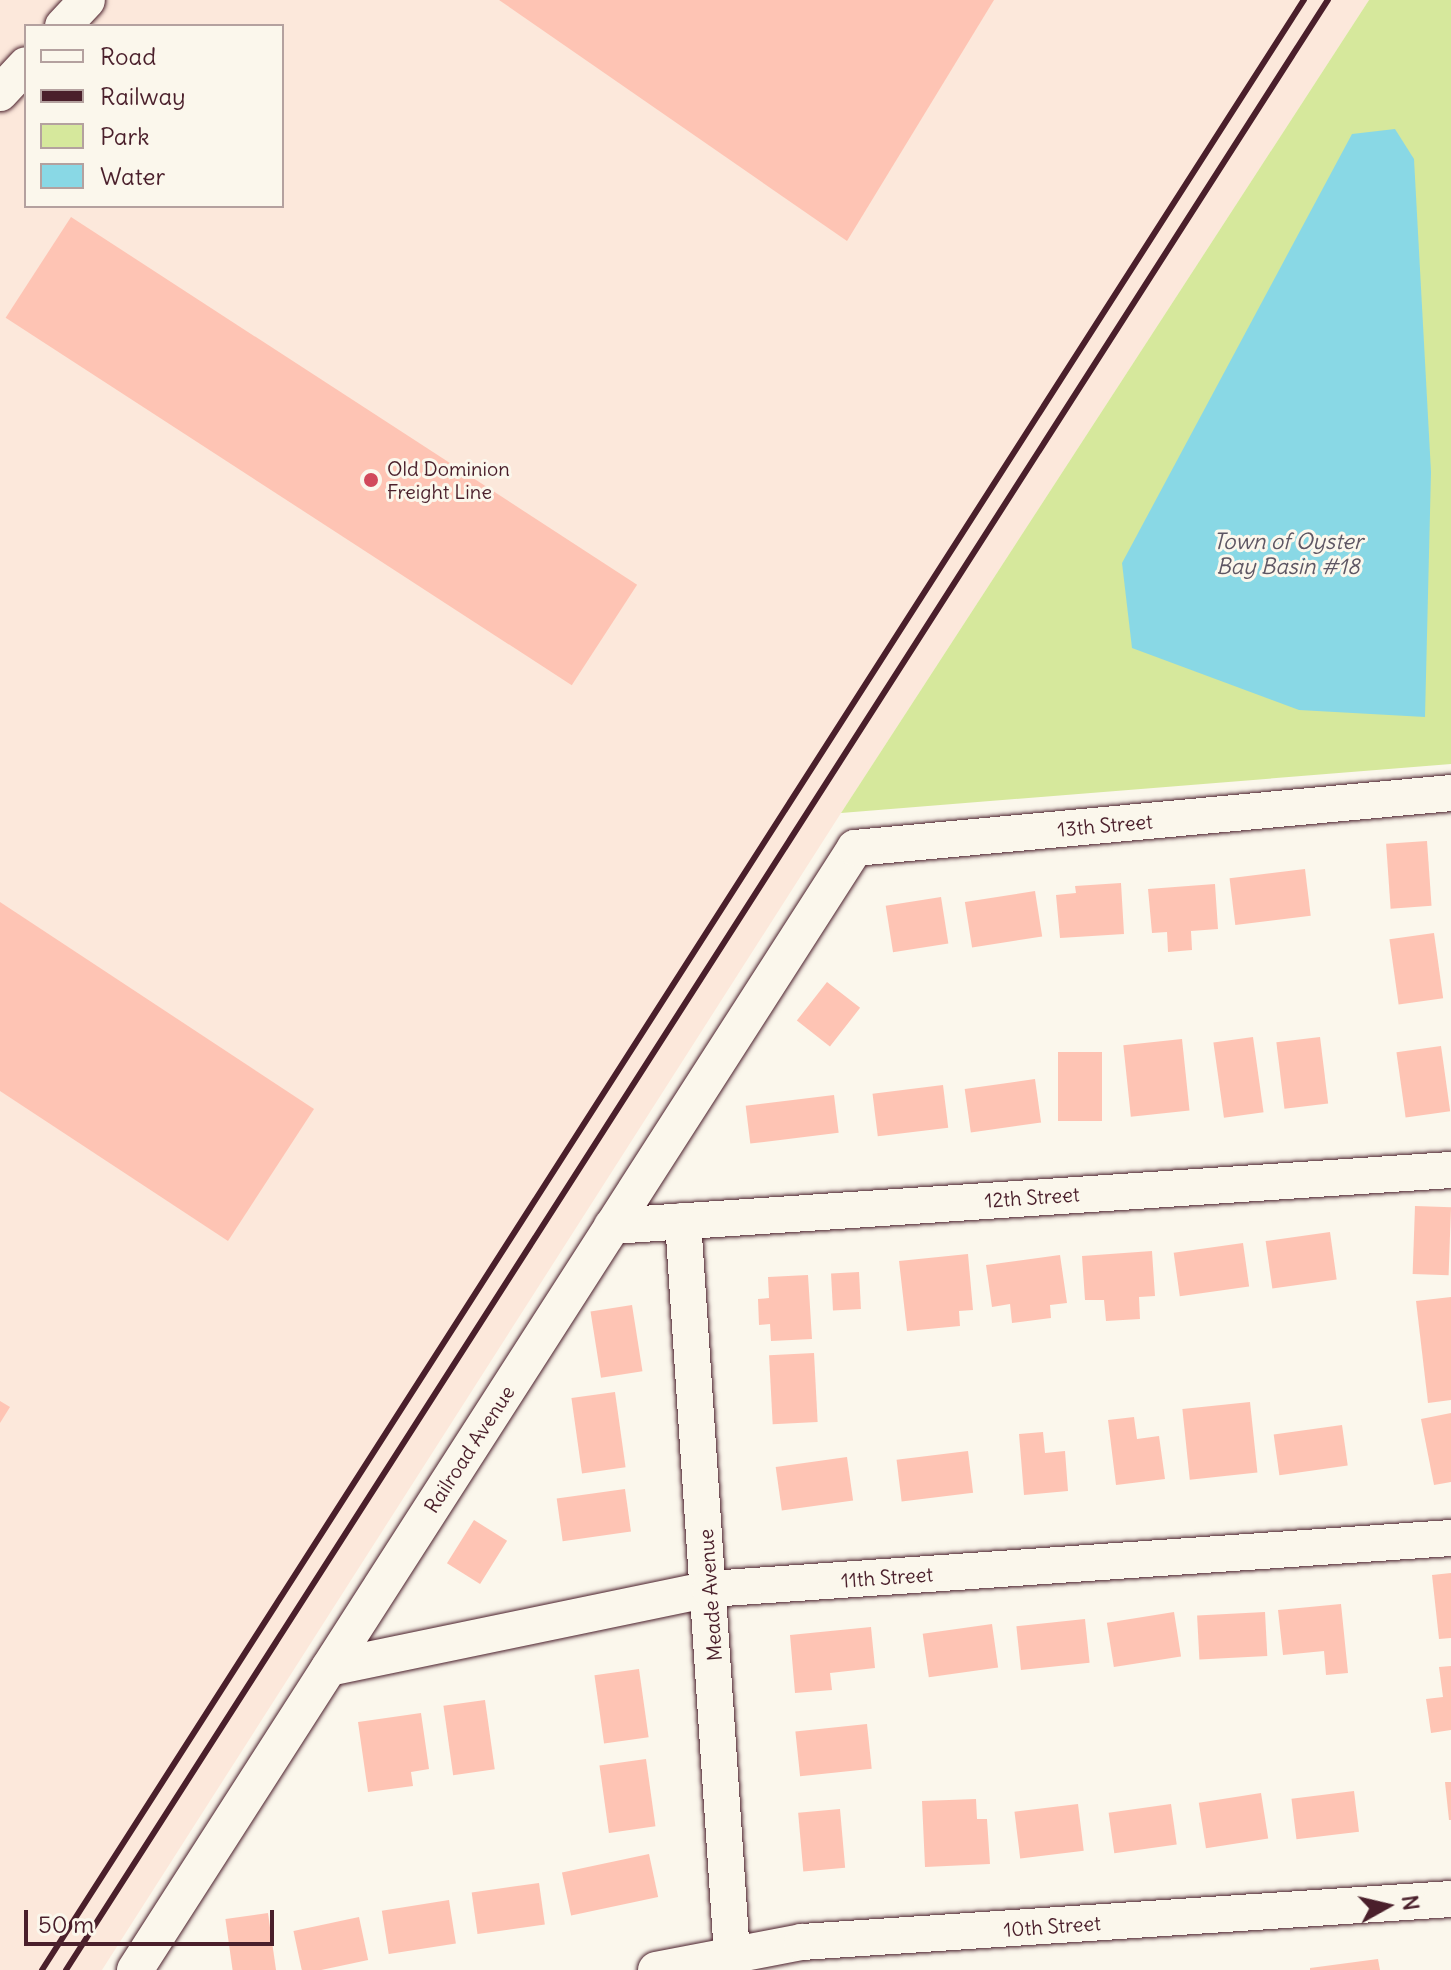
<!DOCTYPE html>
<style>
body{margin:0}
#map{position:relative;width:1451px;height:1970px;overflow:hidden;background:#fbf7ec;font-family:Delius,sans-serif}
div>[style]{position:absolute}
.built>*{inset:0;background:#fce8db}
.green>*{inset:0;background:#d6e89c}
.water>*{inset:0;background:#89d8e5}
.building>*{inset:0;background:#fec4b4;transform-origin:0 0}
.roads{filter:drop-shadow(0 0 2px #4a1f2b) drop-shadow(0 0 2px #4a1f2b)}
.minor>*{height:36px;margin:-18px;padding:0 18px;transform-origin:18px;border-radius:18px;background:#fbf7ec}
.rail>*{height:6px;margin:-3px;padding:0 3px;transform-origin:3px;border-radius:3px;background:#4a1f2b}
.dots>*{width:22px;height:22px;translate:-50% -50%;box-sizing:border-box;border:4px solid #fbf7ec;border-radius:50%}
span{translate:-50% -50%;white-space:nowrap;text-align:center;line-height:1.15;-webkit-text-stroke:6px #fbf7ec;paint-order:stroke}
.poi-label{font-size:20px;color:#4a1f2b}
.left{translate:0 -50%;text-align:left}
.street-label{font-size:20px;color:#4a1f2b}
.water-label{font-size:22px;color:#5d5663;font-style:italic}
.legend{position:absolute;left:24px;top:24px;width:260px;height:184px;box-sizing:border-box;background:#fbf7ec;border:2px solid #b4a19f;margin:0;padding:10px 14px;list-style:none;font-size:24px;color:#4a1f2b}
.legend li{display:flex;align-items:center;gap:16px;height:40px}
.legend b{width:40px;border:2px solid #b4a19f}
.north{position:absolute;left:1347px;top:1866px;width:80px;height:80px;-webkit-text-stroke:6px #fbf7ec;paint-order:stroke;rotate:82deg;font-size:22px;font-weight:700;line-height:32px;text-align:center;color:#4a1f2b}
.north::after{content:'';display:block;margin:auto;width:28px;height:36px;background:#4a1f2b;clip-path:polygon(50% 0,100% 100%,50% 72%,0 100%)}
.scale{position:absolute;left:24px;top:1910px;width:250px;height:36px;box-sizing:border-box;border:4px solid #4a1f2b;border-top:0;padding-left:10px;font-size:24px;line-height:28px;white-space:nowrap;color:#4a1f2b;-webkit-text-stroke:6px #fbf7ec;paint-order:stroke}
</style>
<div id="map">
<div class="built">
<i style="clip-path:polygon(evenodd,0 0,1369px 0,841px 813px,102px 1970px,0 1970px,0 0,26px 26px,282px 26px,282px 206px,26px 206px,26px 26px)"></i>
</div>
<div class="green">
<i style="clip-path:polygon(1369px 0,1451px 0,1451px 764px,841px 813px)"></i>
</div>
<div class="water">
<i style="clip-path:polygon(1395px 129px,1414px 159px,1431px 472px,1425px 717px,1299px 710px,1132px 648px,1122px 563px,1352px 134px)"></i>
</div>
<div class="building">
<i style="clip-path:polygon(499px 0,994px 0,847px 241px)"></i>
<i style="left:71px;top:217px;width:675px;height:120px;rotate:33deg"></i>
<i style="left:1427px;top:841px;width:65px;height:41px;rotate:86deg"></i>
<i style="left:1305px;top:869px;width:47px;height:76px;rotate:83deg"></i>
<i style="clip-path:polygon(1121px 883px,1124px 934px,1060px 938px,1056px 895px,1076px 893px,1075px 886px)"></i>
<i style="clip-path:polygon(1215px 884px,1218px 929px,1191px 931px,1192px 950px,1168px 952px,1167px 932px,1152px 933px,1148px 889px)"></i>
<i style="left:1035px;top:891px;width:46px;height:71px;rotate:81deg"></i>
<i style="left:941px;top:897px;width:47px;height:56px;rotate:81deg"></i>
<i style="clip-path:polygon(0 902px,314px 1109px,228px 1241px,0 1091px)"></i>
<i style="left:1434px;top:933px;width:66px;height:45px;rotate:82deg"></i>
<i style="left:827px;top:982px;width:42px;height:49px;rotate:38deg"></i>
<i style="left:1253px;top:1037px;width:76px;height:40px;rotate:82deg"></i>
<i style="left:1320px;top:1037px;width:67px;height:44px;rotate:83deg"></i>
<i style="left:1182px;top:1039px;width:72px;height:59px;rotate:84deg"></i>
<i style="left:1441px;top:1046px;width:66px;height:45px;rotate:82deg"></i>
<i style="left:1058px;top:1052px;width:44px;height:69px"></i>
<i style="left:1035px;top:1079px;width:44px;height:71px;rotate:82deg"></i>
<i style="left:943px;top:1085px;width:43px;height:71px;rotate:83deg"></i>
<i style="left:834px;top:1095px;width:38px;height:89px;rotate:83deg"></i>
<i style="left:1415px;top:1206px;width:36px;height:68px;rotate:2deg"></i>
<i style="left:1330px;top:1232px;width:48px;height:65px;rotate:82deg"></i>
<i style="left:1243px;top:1243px;width:44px;height:70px;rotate:82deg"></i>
<i style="clip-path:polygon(1152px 1251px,1155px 1296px,1139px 1297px,1140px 1319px,1106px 1321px,1104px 1300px,1085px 1300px,1082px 1256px)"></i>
<i style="clip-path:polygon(968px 1254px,973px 1310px,959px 1311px,960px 1326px,907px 1331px,899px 1261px)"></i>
<i style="clip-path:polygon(1060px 1255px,1067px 1303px,1050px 1305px,1051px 1318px,1012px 1323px,1010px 1304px,992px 1307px,986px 1265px)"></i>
<i style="left:859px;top:1272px;width:37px;height:28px;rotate:87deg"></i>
<i style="clip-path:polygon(808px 1275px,812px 1339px,771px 1341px,770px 1324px,759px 1325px,758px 1299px,769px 1298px,768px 1277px)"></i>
<i style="clip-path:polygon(1451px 1297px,1451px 1400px,1428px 1403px,1416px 1301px)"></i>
<i style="left:632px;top:1305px;width:67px;height:42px;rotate:81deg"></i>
<i style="left:814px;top:1353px;width:69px;height:45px;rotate:87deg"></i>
<i style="left:615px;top:1392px;width:76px;height:44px;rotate:82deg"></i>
<i style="clip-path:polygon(0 1401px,10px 1407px,0 1423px)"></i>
<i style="left:1250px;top:1402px;width:71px;height:68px;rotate:84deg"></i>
<i style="clip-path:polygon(1451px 1413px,1451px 1482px,1434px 1485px,1421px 1419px)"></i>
<i style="clip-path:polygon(1134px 1417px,1137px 1439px,1159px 1436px,1165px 1479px,1116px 1485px,1108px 1420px)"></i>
<i style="left:1342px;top:1425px;width:41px;height:69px;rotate:82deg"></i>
<i style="clip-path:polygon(1043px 1432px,1045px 1453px,1065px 1451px,1068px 1491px,1024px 1495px,1019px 1434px)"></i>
<i style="left:968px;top:1451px;width:42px;height:72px;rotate:83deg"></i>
<i style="left:847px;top:1457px;width:44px;height:72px;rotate:82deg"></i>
<i style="left:625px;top:1489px;width:43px;height:69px;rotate:82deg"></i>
<i style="left:474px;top:1520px;width:39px;height:51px;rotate:32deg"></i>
<i style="clip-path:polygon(1451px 1573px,1451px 1638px,1439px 1639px,1432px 1575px)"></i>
<i style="clip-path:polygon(1341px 1604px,1348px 1673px,1326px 1675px,1324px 1651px,1283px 1655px,1278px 1610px)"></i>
<i style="left:1174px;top:1612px;width:45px;height:68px;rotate:81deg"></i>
<i style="left:1265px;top:1612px;width:44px;height:68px;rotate:87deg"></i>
<i style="left:1085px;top:1619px;width:44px;height:69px;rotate:84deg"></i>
<i style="left:992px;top:1624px;width:44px;height:70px;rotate:82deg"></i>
<i style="clip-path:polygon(871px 1627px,875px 1668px,830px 1673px,832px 1690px,795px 1693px,790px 1635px)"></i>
<i style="clip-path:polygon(1451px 1666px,1451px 1730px,1431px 1733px,1426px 1699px,1443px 1697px,1439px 1667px)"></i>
<i style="left:639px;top:1669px;width:69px;height:45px;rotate:82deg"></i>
<i style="left:485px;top:1700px;width:70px;height:42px;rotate:82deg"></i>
<i style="clip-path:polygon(421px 1713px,429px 1769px,411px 1772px,413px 1786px,368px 1792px,358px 1722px)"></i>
<i style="left:867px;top:1724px;width:45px;height:72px;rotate:84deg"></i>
<i style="left:646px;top:1759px;width:68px;height:47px;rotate:82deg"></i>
<i style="clip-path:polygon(1445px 1782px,1451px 1782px,1451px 1820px,1449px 1820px)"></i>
<i style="left:1354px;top:1791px;width:41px;height:63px;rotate:83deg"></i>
<i style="left:1261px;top:1793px;width:46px;height:63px;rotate:81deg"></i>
<i style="clip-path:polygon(976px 1799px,977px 1819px,987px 1819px,990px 1864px,925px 1867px,922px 1801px)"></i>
<i style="left:1078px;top:1804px;width:47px;height:64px;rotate:83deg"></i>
<i style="left:1171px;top:1804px;width:41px;height:63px;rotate:82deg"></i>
<i style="left:840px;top:1809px;width:59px;height:42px;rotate:85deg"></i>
<i style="left:649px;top:1854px;width:44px;height:89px;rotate:78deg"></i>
<i style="left:539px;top:1883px;width:42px;height:68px;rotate:82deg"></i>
<i style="left:449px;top:1900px;width:44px;height:68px;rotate:81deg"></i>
<i style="left:268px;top:1913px;width:58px;height:43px;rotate:82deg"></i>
<i style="left:359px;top:1917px;width:44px;height:67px;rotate:78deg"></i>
<i style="clip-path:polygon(1378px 1959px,1380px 1970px,1310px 1970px,1310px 1968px)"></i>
</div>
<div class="roads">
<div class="minor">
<i style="left:63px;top:26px;width:35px;rotate:-47deg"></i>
<i style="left:0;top:93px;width:38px;rotate:-47deg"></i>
<i style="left:683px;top:1221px;width:751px;rotate:86.18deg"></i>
<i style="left:612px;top:1226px;width:841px;rotate:-3.82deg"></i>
<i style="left:329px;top:1668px;width:389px;rotate:-11.7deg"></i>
<i style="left:710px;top:1589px;width:743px;rotate:-3.94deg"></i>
<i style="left:135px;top:1970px;width:1333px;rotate:-57.31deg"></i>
<i style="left:855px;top:848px;width:599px;rotate:-5.27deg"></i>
<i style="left:656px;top:1970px;width:149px;rotate:-10.9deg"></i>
<i style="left:802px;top:1942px;width:650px;rotate:-3.79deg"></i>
</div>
</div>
<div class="rail">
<i style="left:42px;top:1970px;width:2340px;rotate:-57.36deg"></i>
<i style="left:66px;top:1970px;width:2340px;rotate:-57.36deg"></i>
</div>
<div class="dots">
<i style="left:371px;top:480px;background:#d1495b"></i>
</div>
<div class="poi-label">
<span class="left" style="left:387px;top:480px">Old Dominion<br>Freight Line</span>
</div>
<div class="street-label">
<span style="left:1105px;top:825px;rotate:-5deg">13th Street</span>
<span style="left:1032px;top:1197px;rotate:-4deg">12th Street</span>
<span style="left:469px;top:1449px;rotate:-57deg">Railroad Avenue</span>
<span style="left:887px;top:1577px;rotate:-4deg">11th Street</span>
<span style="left:710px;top:1595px;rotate:-94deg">Meade Avenue</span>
<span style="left:1052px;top:1926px;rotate:-4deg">10th Street</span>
</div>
<div class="water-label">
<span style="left:1288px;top:554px">Town of Oyster<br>Bay Basin #18</span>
</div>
<ul class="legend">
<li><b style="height:10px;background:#fbf7ec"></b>Road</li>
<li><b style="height:10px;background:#4a1f2b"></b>Railway</li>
<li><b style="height:22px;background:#d6e89c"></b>Park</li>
<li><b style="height:22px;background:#89d8e5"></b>Water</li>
</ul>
<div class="north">N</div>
<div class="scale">50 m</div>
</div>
